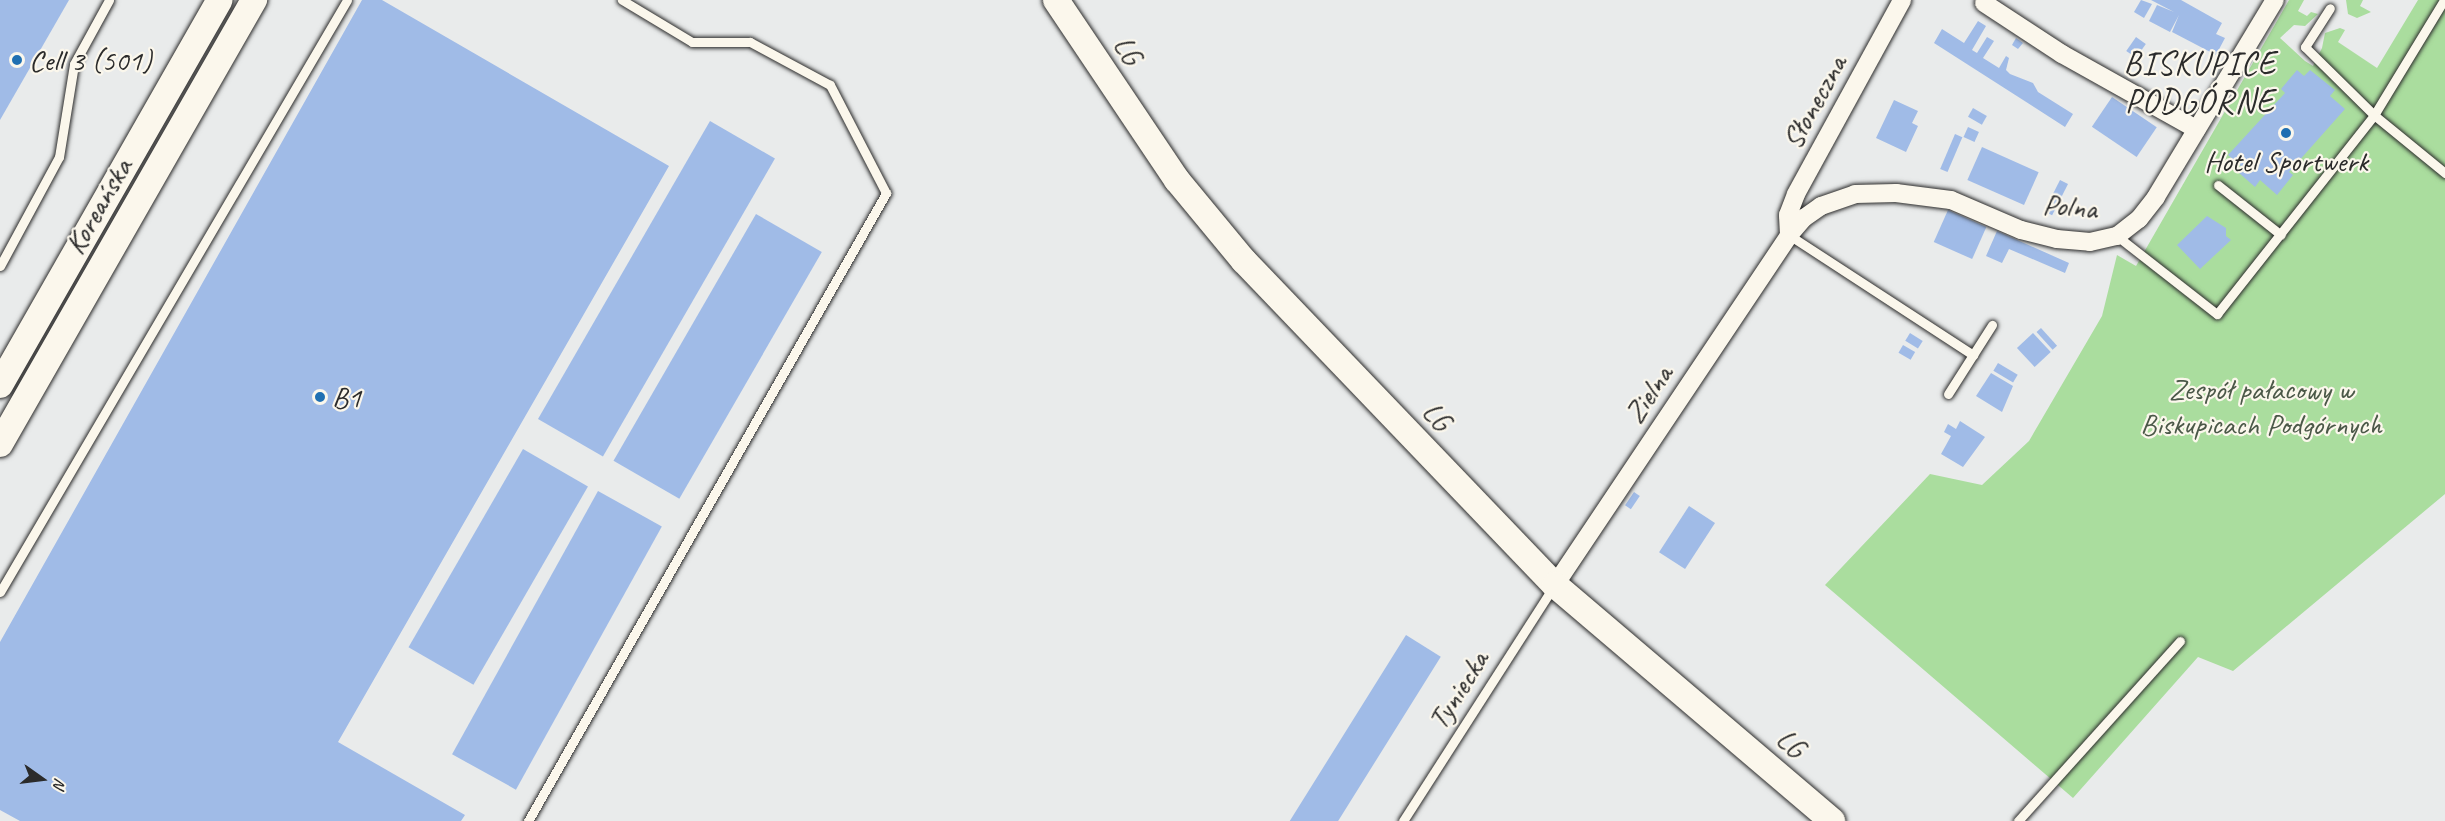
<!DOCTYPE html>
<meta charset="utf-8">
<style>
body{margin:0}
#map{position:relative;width:2445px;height:821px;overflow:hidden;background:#e9ebeb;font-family:Caveat,sans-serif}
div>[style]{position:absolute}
.green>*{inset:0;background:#aadd9e}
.building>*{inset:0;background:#a0bbe7;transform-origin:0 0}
.roads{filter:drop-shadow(0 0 2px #2b2b2b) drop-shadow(0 0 2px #2b2b2b)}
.lane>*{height:9px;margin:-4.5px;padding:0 4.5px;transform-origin:4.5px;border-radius:4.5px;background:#fbf7ec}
.street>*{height:18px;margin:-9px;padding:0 9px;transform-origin:9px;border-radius:9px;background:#fbf7ec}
.secondary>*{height:26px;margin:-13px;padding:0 13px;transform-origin:13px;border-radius:13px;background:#fbf7ec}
.dots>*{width:16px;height:16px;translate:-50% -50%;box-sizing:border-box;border:3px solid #fbf7ec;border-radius:50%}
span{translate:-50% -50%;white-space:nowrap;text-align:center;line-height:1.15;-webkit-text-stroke:4.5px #fbf7ec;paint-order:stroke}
.street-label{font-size:30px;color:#2b2b2b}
.poi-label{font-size:30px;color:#2b2b2b}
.left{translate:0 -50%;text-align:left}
.park-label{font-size:30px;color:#4b5848}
.quarter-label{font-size:33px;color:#2b2b2b;letter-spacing:1.5px}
.north{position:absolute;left:12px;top:749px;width:60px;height:60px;-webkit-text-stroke:4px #fbf7ec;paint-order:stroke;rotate:104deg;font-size:16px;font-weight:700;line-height:24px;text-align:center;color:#2b2b2b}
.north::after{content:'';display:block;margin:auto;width:21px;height:27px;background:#2b2b2b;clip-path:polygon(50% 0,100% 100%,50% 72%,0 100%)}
</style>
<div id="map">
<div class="green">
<i style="clip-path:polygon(2289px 0,2304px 0,2298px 11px,2307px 16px,2311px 12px,2318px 14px,2305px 26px,2294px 25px,2280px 38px,2305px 61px,2313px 66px,2322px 48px,2325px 33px,2340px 28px,2345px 30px,2338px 42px,2377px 68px,2418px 0,2445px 0,2445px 494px,2233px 671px,2198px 657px,2073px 798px,1825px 585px,1930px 474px,1982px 485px,2029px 441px,2102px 316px,2117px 255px,2136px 266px)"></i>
<i style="clip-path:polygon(2346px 0,2363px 0,2360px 6px,2371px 12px,2357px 18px,2348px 14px)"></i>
</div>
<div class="building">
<i style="clip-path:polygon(0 0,69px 0,0 120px)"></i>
<i style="clip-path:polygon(362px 0,382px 0,669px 166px,338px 742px,465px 815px,461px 821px,20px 821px,0 810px,0 642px)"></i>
<i style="clip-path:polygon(2141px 0,2152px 4px,2144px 18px,2134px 12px)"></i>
<i style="clip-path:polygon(2151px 0,2181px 0,2222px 23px,2216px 34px,2225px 38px,2216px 55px,2172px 32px,2179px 15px,2170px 32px,2149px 21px,2157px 5px,2174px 12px)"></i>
<i style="clip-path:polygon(1978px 21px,1986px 26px,1972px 50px,1977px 53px,1987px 37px,1994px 41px,1983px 58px,1999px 68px,2006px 56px,2009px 58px,2006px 70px,2010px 74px,2033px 83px,2038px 92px,2073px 114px,2065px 127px,1934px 43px,1942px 29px,1964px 43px)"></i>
<i style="left:2136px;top:37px;width:12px;height:17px;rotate:35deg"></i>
<i style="clip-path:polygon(2016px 38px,2023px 43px,2018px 49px,2012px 45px)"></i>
<i style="clip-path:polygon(2297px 70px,2304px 76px,2310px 70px,2335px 90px,2330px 96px,2345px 109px,2289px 172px,2293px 175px,2277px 195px,2260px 180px,2255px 187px,2238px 172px,2242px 167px,2228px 155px,2285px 93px,2281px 89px)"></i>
<i style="left:2112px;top:97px;width:54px;height:36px;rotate:34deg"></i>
<i style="clip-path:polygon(1894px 100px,1918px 111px,1912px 123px,1918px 126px,1906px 152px,1876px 138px)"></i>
<i style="left:1973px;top:108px;width:16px;height:10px;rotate:30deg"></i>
<i style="left:710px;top:121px;width:75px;height:344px;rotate:30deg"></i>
<i style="left:1968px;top:127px;width:12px;height:11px;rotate:24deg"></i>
<i style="left:1955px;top:134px;width:8px;height:38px;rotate:23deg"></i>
<i style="left:1982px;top:147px;width:62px;height:36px;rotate:24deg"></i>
<i style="left:2060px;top:180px;width:9px;height:35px;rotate:27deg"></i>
<i style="left:1948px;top:210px;width:42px;height:35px;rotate:24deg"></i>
<i style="left:756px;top:214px;width:76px;height:285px;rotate:30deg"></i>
<i style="clip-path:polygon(2207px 216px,2226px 228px,2226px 236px,2231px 240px,2200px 269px,2177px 245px)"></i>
<i style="clip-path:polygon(1997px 231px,2069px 263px,2065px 273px,2009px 249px,2002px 263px,1986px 256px)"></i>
<i style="left:2041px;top:328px;width:24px;height:6px;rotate:48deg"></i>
<i style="left:1910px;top:333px;width:15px;height:9px;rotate:32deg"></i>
<i style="left:2033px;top:333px;width:26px;height:22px;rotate:47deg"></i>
<i style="left:1903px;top:345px;width:14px;height:9px;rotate:30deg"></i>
<i style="left:1998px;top:363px;width:23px;height:9px;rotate:31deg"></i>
<i style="clip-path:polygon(1991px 373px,2013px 386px,2002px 412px,1976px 396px)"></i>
<i style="clip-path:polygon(1960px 421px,1985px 437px,1963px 467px,1941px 454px,1951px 436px,1944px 432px,1948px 424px,1956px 429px)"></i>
<i style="left:523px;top:449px;width:75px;height:229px;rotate:30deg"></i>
<i style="left:598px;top:491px;width:73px;height:301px;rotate:29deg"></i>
<i style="left:1634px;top:492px;width:7px;height:16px;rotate:34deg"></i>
<i style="left:1689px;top:506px;width:31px;height:55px;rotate:33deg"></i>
<i style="left:1406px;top:635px;width:41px;height:221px;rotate:32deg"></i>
</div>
<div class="roads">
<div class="lane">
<i style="left:2444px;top:0;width:135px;rotate:121.3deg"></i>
<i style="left:2374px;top:115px;width:92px;rotate:39.2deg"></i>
<i style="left:2218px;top:185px;width:80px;rotate:38.4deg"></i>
<i style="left:1789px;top:235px;width:220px;rotate:33.1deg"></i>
<i style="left:2117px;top:236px;width:127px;rotate:38deg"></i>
<i style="left:2217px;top:314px;width:253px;rotate:-51.7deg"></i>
<i style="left:2374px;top:115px;width:97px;rotate:-135.4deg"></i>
<i style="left:2305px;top:47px;width:46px;rotate:-57.3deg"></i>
<i style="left:0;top:266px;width:124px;rotate:-61.6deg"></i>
<i style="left:59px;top:157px;width:94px;rotate:-80.8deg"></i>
<i style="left:74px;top:64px;width:73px;rotate:-61.3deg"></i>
<i style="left:1948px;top:394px;width:82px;rotate:-57.5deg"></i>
<i style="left:0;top:592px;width:686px;rotate:-59.62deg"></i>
<i style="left:528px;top:821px;width:723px;rotate:-60.31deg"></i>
<i style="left:886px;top:193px;width:122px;rotate:-117.4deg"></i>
<i style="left:830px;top:85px;width:91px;rotate:-151.7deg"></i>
<i style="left:750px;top:42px;width:58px;rotate:180deg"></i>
<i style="left:692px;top:42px;width:82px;rotate:-149deg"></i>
<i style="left:1403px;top:821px;width:279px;rotate:-57.3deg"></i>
<i style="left:2018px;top:821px;width:242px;rotate:-48deg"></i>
</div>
<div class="street">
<i style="left:1984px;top:3px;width:93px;rotate:33.2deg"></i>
<i style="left:2062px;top:54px;width:154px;rotate:29.2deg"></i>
<i style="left:1789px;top:235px;width:20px;rotate:-93deg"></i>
<i style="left:1788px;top:215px;width:22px;rotate:-69deg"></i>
<i style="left:1796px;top:194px;width:221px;rotate:-61.3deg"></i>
<i style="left:1555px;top:585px;width:421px;rotate:-56.2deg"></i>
<i style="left:1789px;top:235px;width:23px;rotate:-49deg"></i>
<i style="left:1804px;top:218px;width:21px;rotate:-35deg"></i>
<i style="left:1821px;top:206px;width:36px;rotate:-19deg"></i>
<i style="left:1855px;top:194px;width:41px;rotate:-1.4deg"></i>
<i style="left:1896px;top:193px;width:55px;rotate:7.3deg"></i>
<i style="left:1951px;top:200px;width:76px;rotate:23.2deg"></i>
<i style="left:2021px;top:230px;width:37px;rotate:14deg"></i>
<i style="left:2057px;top:239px;width:33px;rotate:5deg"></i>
<i style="left:2090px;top:242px;width:28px;rotate:-13deg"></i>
<i style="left:2117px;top:236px;width:28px;rotate:-38deg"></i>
<i style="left:2139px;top:219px;width:28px;rotate:-52deg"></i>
<i style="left:2156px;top:197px;width:230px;rotate:-58.9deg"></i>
</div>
<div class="secondary">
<i style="left:1056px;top:0;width:217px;rotate:56.1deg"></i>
<i style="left:1177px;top:180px;width:105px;rotate:50.4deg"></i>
<i style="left:1244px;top:261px;width:449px;rotate:46.2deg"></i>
<i style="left:1555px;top:585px;width:364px;rotate:40.4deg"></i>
<i style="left:0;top:385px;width:443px;rotate:-60.3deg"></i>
<i style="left:0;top:444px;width:512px;rotate:-60.23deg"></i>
</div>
</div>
<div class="dots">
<i style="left:17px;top:60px;background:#1f6fb2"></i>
<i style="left:2286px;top:133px;background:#1f6fb2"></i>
<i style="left:320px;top:397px;background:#1f6fb2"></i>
</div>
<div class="street-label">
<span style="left:1128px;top:50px;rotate:56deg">LG</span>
<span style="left:1814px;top:102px;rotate:-61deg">Słoneczna</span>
<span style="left:98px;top:206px;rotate:-60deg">Koreańska</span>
<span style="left:2070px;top:206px;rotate:5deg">Polna</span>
<span style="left:1648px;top:394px;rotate:-56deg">Zielna</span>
<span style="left:1437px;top:416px;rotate:46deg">LG</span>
<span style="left:1458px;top:690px;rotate:-58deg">Tyniecka</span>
<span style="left:1791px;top:743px;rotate:40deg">LG</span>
</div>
<div class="poi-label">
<span class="left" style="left:29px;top:60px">Cell 3 (501)</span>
<span style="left:2286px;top:161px">Hotel Sportwerk</span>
<span class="left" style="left:332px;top:397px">B1</span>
</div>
<div class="park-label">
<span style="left:2261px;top:406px">Zespół pałacowy w<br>Biskupicach Podgórnych</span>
</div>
<div class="quarter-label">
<span style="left:2200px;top:83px">BISKUPICE<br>PODGÓRNE</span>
</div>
<div class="north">N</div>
</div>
